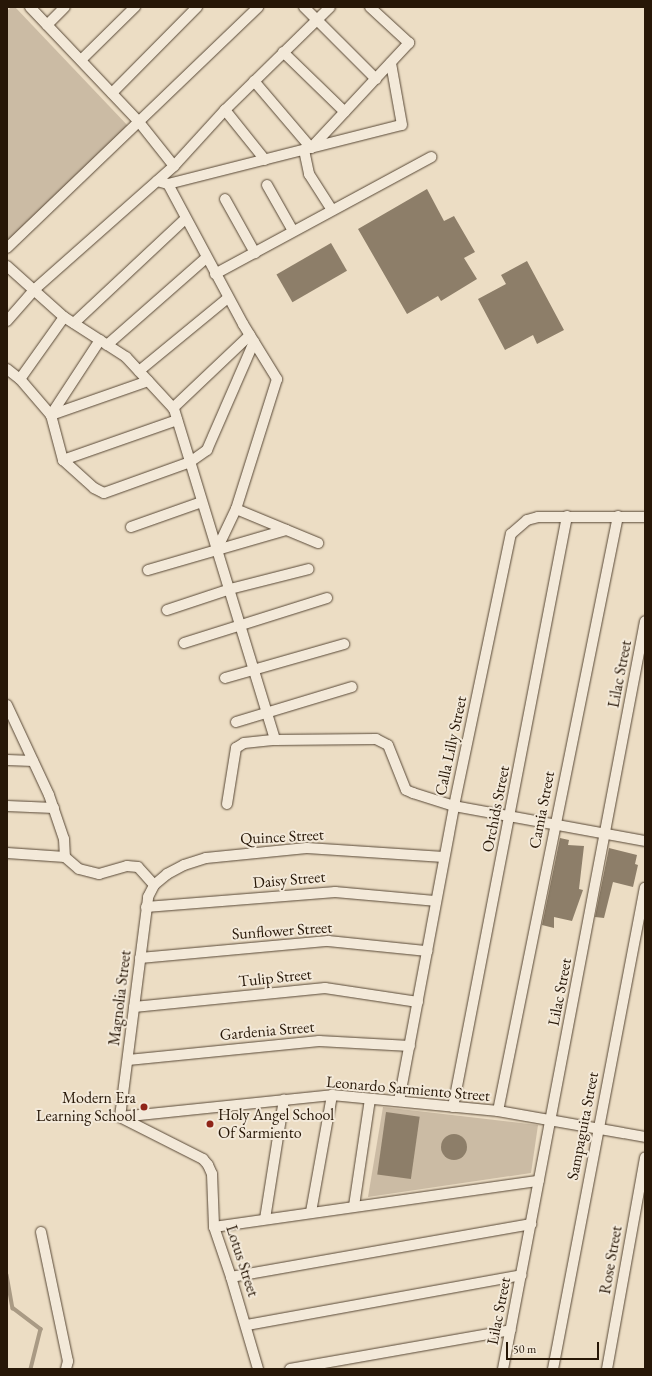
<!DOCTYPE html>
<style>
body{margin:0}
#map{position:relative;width:652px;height:1376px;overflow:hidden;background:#ecddc4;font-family:"EB Garamond",serif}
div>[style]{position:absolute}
.green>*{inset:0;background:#cbbba4}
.stream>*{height:3.5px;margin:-1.75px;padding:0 1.75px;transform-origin:1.75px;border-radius:1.75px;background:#a99a84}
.building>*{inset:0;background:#8d7e69;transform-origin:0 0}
.round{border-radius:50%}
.roads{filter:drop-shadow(0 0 1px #584836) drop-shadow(0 0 1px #584836)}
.minor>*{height:10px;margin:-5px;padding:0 5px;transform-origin:5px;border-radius:5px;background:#f3e9d9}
.dots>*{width:11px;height:11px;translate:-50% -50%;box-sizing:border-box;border:2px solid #f3e9d9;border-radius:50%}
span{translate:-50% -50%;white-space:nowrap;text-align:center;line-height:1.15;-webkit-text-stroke:4px #f3e9d9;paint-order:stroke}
.street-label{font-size:16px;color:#271707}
.poi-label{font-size:16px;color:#271707}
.right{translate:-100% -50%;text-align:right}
.left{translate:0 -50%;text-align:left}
.frame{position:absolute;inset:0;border:8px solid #271707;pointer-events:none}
.scale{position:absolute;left:506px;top:1342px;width:93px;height:18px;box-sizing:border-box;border:2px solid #271707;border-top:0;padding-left:5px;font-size:12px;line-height:14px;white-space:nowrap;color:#271707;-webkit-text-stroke:3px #f3e9d9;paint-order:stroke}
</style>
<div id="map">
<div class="green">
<i style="clip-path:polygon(11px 7px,15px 7px,129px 127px,7px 243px,7px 11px)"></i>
<i style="clip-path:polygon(383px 1107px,538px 1125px,531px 1173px,368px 1197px)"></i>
</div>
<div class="stream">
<i style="left:7px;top:1275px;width:34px;rotate:80deg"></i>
<i style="left:13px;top:1308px;width:35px;rotate:37deg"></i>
<i style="left:41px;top:1329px;width:41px;rotate:104deg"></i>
</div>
<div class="building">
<i style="clip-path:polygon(427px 189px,444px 221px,454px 216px,475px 252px,464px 258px,477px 279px,441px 301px,438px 296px,407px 314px,358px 229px)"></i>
<i style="left:331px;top:243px;width:32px;height:63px;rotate:60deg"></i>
<i style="clip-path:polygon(527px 261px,564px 330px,537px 344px,533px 335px,505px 350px,478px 299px,506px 284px,501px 275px)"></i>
<i style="clip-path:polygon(560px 838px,569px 840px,568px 845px,584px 846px,579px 889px,583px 890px,572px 921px,554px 917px,554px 928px,542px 925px)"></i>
<i style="clip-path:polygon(609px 848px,637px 855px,635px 864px,638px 865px,633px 887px,613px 882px,604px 918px,595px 917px)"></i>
<i style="left:386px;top:1112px;width:34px;height:63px;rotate:8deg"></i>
<i class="round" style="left:441px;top:1134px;width:26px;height:26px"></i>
</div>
<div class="roads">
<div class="minor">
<i style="left:30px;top:7px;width:158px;rotate:46.5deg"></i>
<i style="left:139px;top:122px;width:56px;rotate:51.5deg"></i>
<i style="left:304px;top:7px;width:102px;rotate:45deg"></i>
<i style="left:47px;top:25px;width:25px;rotate:-45deg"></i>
<i style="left:283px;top:52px;width:86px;rotate:44.1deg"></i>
<i style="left:81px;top:60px;width:76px;rotate:-44.5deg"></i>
<i style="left:254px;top:81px;width:88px;rotate:49.6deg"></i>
<i style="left:311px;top:148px;width:144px;rotate:-47deg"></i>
<i style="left:409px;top:43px;width:53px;rotate:-137.3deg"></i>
<i style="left:112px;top:93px;width:121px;rotate:-45.3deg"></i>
<i style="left:225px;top:110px;width:64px;rotate:51.3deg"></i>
<i style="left:304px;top:150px;width:25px;rotate:78deg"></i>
<i style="left:309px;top:174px;width:43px;rotate:57.4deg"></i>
<i style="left:157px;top:181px;width:11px;rotate:15deg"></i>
<i style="left:168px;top:184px;width:159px;rotate:61.8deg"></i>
<i style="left:243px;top:324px;width:65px;rotate:58.3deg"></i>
<i style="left:277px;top:379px;width:136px;rotate:107.5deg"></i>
<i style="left:236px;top:509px;width:44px;rotate:115.4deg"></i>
<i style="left:168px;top:184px;width:241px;rotate:-14.2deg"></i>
<i style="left:402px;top:125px;width:63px;rotate:-100.1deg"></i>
<i style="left:267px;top:185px;width:53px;rotate:60.5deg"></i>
<i style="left:225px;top:199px;width:62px;rotate:60.9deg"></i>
<i style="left:7px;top:248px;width:348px;rotate:-43.8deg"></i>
<i style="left:7px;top:266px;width:76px;rotate:41.8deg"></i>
<i style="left:64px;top:317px;width:74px;rotate:32.8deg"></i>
<i style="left:126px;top:357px;width:71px;rotate:47.3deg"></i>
<i style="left:174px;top:409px;width:346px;rotate:73deg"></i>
<i style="left:215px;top:274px;width:246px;rotate:-28.4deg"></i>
<i style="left:7px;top:321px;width:43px;rotate:-48.8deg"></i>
<i style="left:35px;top:289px;width:186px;rotate:-41.5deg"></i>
<i style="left:174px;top:166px;width:76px;rotate:-47.7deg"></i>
<i style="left:225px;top:110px;width:147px;rotate:-44.4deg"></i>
<i style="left:74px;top:323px;width:152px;rotate:-43.1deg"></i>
<i style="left:100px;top:340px;width:90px;rotate:123.2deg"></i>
<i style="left:51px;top:415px;width:47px;rotate:75.1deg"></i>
<i style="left:63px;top:460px;width:42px;rotate:42.1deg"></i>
<i style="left:94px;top:488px;width:11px;rotate:27deg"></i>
<i style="left:104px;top:493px;width:91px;rotate:-19.8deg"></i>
<i style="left:190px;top:462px;width:21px;rotate:-35deg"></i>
<i style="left:207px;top:450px;width:118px;rotate:-66.5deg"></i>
<i style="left:107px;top:345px;width:132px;rotate:-41.3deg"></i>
<i style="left:7px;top:369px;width:16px;rotate:38deg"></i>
<i style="left:20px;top:379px;width:48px;rotate:49.3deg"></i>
<i style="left:51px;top:415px;width:103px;rotate:-19.3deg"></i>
<i style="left:139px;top:371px;width:115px;rotate:-39.4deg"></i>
<i style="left:20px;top:379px;width:76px;rotate:-54.6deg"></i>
<i style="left:173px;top:408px;width:106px;rotate:-43.5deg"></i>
<i style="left:63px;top:460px;width:121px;rotate:-19.3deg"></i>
<i style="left:236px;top:509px;width:89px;rotate:22.5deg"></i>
<i style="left:131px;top:527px;width:75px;rotate:-19.4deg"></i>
<i style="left:148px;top:570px;width:144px;rotate:-16.2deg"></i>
<i style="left:167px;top:610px;width:66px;rotate:-18.4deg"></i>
<i style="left:230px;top:589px;width:81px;rotate:-14.2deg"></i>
<i style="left:184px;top:643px;width:150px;rotate:-17.5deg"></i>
<i style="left:225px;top:678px;width:124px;rotate:-15.9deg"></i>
<i style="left:7px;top:705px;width:99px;rotate:65deg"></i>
<i style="left:49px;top:795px;width:46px;rotate:71.2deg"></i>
<i style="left:64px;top:839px;width:18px;rotate:87deg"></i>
<i style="left:236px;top:722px;width:121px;rotate:-16.8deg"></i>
<i style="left:7px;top:760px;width:26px;rotate:2deg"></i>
<i style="left:227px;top:804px;width:57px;rotate:-80.9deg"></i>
<i style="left:236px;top:748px;width:9px;rotate:-32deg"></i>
<i style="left:244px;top:743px;width:31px;rotate:-6deg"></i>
<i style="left:275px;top:740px;width:101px;rotate:-0.6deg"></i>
<i style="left:376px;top:739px;width:13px;rotate:27deg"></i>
<i style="left:388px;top:745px;width:48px;rotate:68.2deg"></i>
<i style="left:406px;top:790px;width:8px;rotate:23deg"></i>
<i style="left:413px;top:793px;width:43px;rotate:17.6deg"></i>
<i style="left:454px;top:806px;width:194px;rotate:10.4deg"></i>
<i style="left:7px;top:806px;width:47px;rotate:2.4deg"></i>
<i style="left:7px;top:853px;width:58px;rotate:3.9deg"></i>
<i style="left:65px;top:857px;width:18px;rotate:41deg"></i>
<i style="left:79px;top:869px;width:21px;rotate:14deg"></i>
<i style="left:99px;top:874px;width:29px;rotate:-16deg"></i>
<i style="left:127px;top:866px;width:11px;rotate:5deg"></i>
<i style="left:138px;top:867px;width:24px;rotate:48deg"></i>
<i style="left:146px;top:907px;width:190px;rotate:-4.5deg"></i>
<i style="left:335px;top:892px;width:100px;rotate:5.1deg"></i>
<i style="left:140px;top:958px;width:189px;rotate:-5.2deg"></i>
<i style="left:328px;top:941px;width:100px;rotate:5.8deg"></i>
<i style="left:134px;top:1007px;width:192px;rotate:-5.7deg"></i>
<i style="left:325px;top:988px;width:94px;rotate:8.6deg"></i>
<i style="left:128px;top:1060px;width:192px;rotate:-5.7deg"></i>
<i style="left:319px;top:1041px;width:91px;rotate:3.1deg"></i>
<i style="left:399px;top:1101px;width:300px;rotate:-79.4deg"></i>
<i style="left:454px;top:806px;width:278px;rotate:-78.2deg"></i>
<i style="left:511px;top:534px;width:21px;rotate:-41deg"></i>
<i style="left:527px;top:520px;width:11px;rotate:-15deg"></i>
<i style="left:538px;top:517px;width:107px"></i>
<i style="left:453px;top:1107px;width:602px;rotate:-79.08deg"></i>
<i style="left:498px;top:1111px;width:607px;rotate:-78.6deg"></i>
<i style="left:120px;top:1117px;width:222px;rotate:-82.7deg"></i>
<i style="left:148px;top:897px;width:13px;rotate:-63deg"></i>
<i style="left:154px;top:885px;width:17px;rotate:-40deg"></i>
<i style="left:167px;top:874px;width:19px;rotate:-28deg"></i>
<i style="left:184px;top:865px;width:23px;rotate:-18deg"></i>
<i style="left:206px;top:858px;width:101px;rotate:-5.7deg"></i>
<i style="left:307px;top:848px;width:137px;rotate:3.8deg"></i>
<i style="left:120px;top:1117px;width:213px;rotate:-5.9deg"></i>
<i style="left:332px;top:1095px;width:167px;rotate:5.5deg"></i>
<i style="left:498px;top:1111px;width:149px;rotate:10deg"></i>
<i style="left:120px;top:1117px;width:93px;rotate:26.8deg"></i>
<i style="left:203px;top:1159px;width:8px;rotate:50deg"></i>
<i style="left:208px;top:1165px;width:10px;rotate:66deg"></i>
<i style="left:212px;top:1174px;width:53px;rotate:87.8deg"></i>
<i style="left:214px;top:1227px;width:53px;rotate:71.2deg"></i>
<i style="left:231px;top:1277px;width:96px;rotate:73.6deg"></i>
<i style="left:354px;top:1206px;width:108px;rotate:-81.5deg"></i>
<i style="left:311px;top:1212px;width:119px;rotate:-79.8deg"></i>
<i style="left:265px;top:1219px;width:121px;rotate:-81deg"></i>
<i style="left:214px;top:1227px;width:328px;rotate:-8.1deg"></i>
<i style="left:41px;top:1232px;width:132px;rotate:78.2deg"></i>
<i style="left:68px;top:1361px;width:8px;rotate:104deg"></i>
<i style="left:231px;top:1277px;width:305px;rotate:-10deg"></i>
<i style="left:247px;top:1325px;width:279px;rotate:-10.3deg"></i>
<i style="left:290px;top:1369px;width:224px;rotate:-10deg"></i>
<i style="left:503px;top:1369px;width:761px;rotate:-79.25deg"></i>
<i style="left:553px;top:1369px;width:490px;rotate:-79.2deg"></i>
<i style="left:607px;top:1369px;width:215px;rotate:-79.8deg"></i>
</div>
</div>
<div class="dots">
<i style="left:144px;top:1107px;background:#8f2418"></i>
<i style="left:210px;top:1124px;background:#8f2418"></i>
</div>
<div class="street-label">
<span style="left:620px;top:674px;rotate:-79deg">Lilac Street</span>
<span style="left:451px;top:746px;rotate:-78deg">Calla Lilly Street</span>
<span style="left:496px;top:809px;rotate:-79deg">Orchids Street</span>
<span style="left:542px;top:810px;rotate:-79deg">Camia Street</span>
<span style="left:282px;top:837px;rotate:-3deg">Quince Street</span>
<span style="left:289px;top:880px;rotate:-5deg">Daisy Street</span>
<span style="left:282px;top:931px;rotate:-4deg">Sunflower Street</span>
<span style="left:275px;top:978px;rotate:-6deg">Tulip Street</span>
<span style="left:560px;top:992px;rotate:-79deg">Lilac Street</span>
<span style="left:120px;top:998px;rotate:-83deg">Magnolia Street</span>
<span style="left:267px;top:1031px;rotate:-5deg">Gardenia Street</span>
<span style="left:408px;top:1089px;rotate:5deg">Leonardo Sarmiento Street</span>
<span style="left:583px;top:1126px;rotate:-79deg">Sampaguita Street</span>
<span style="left:611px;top:1260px;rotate:-80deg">Rose Street</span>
<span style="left:242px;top:1261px;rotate:72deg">Lotus Street</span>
<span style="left:499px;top:1311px;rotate:-79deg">Lilac Street</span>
</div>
<div class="poi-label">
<span class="right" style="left:136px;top:1107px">Modern Era<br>Learning School</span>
<span class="left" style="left:218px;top:1124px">Holy Angel School<br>Of Sarmiento</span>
</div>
<div class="frame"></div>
<div class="scale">50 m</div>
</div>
